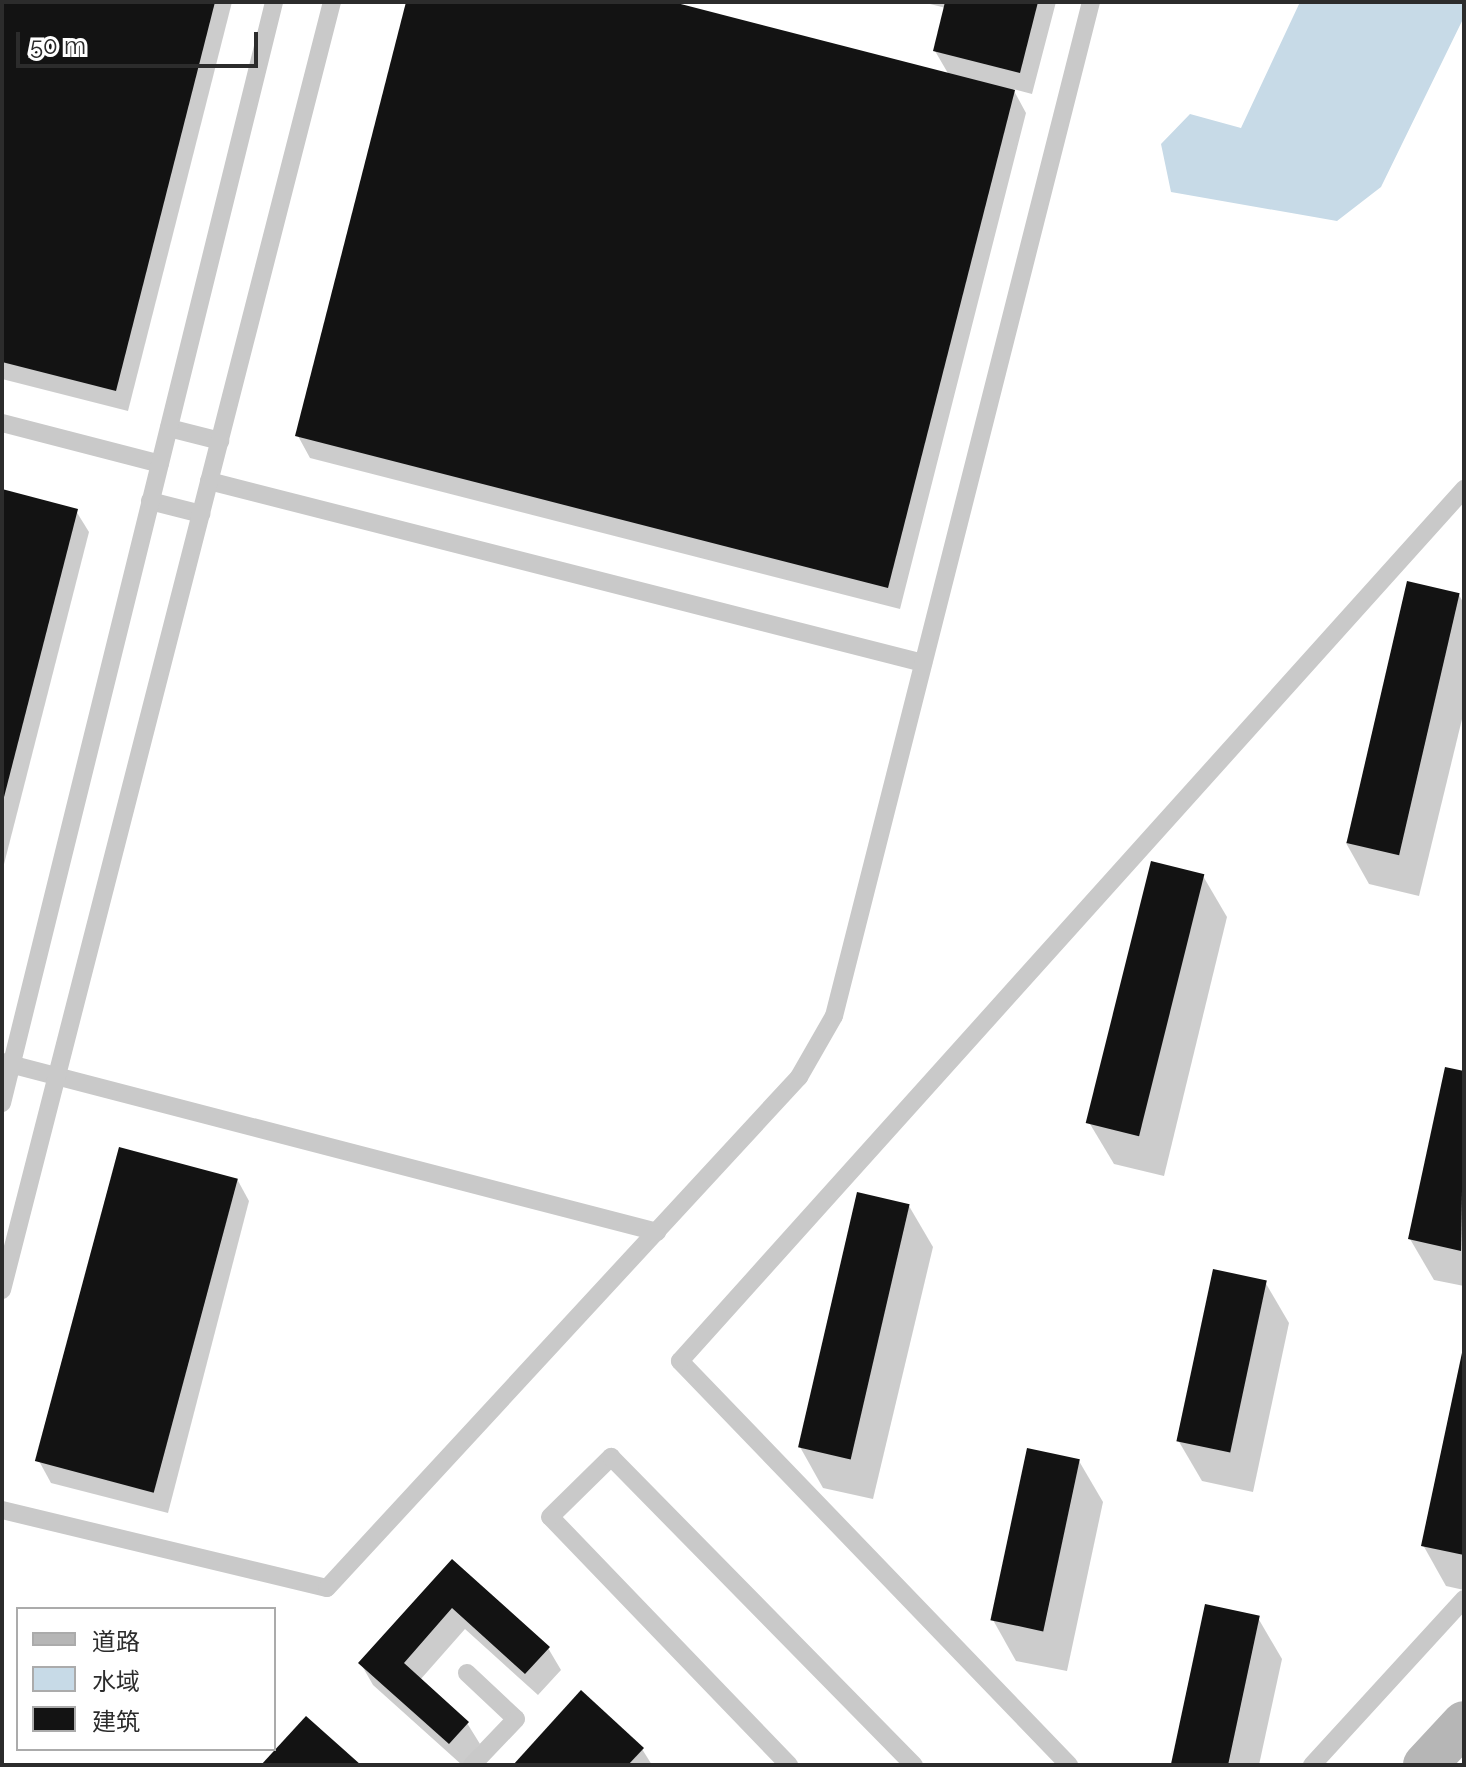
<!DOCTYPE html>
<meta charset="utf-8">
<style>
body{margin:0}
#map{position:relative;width:1466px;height:1767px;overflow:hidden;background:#fff;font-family:Raleway,"Noto Sans SC",sans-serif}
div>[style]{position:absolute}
.water>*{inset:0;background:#c7dae7}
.shadow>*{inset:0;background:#0003}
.building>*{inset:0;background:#131313;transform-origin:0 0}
.lane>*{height:18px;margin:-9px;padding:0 9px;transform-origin:9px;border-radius:9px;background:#c9c9c9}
.secondary>*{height:44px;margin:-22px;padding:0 22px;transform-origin:22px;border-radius:22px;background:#b6b6b6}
span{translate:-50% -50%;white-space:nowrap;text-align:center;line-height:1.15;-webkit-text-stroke:8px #fff;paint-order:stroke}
.frame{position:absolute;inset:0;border:4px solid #2c2c2c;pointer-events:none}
.legend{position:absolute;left:16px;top:1607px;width:260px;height:144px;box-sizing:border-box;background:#fff;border:2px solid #ababab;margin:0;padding:10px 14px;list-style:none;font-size:24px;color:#2c2c2c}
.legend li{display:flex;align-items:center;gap:16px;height:40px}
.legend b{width:40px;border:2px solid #ababab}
.scale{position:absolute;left:16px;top:32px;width:242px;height:36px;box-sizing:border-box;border:4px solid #2c2c2c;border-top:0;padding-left:10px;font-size:24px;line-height:28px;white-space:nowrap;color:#2c2c2c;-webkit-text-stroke:6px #fff;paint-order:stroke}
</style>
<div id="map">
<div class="water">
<i style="clip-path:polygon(1300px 2px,1464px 2px,1464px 17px,1381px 187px,1337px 221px,1171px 192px,1161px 144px,1190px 114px,1241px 128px)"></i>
</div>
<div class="shadow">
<i style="clip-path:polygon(2px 2px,232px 2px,128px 411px,2px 379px)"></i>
<i style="clip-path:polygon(409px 2px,665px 2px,949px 75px,935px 51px,946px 8px,922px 2px,1056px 2px,1032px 94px,1013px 89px,1026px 113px,900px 609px,310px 458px,298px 436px)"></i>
<i style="clip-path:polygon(2px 491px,76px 511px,89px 532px,2px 872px)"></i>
<i style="clip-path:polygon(1459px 595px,1464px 604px,1464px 711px,1419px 896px,1369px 884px,1346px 843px)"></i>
<i style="clip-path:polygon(1203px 876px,1227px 917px,1164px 1176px,1114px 1164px,1090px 1124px)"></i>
<i style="clip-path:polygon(1446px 1069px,1464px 1073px,1464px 1286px,1434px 1280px,1410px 1239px)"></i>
<i style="clip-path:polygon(237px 1179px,249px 1201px,168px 1513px,51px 1483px,39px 1461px)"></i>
<i style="clip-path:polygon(909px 1206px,933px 1247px,873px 1499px,823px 1488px,800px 1447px)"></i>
<i style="clip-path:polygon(1265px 1282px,1289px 1323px,1253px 1492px,1202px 1481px,1178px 1440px)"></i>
<i style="clip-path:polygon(1464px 1351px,1464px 1590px,1446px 1586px,1423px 1545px)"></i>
<i style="clip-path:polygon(1079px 1461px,1103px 1502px,1067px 1671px,1016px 1661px,993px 1620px)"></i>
<i style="clip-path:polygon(452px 1562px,548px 1648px,561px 1670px,538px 1695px,465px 1629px,420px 1680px,467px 1723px,480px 1744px,462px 1765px,373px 1685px,361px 1664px)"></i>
<i style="clip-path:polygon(1258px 1618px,1282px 1659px,1259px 1765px,1173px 1765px)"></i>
<i style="clip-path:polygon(642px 1749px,652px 1765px,516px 1765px)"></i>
</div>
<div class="building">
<i style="clip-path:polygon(2px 2px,215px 2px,116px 391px,2px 362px)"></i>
<i style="clip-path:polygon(406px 2px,673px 2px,1015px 90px,888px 588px,295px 436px)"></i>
<i style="clip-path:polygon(945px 2px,1038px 2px,1020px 73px,933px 51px)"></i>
<i style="clip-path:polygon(2px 489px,78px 509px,3px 801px,2px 801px)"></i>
<i style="left:1407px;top:581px;width:54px;height:269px;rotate:13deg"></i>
<i style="left:1151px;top:861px;width:55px;height:270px;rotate:14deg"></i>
<i style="clip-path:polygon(1445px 1067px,1464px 1071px,1461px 1251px,1408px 1239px)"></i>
<i style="left:119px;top:1147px;width:123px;height:325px;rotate:15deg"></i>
<i style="left:857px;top:1192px;width:54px;height:262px;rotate:13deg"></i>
<i style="left:1213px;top:1269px;width:55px;height:176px;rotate:12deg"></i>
<i style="clip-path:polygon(1463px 1348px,1464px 1348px,1464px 1555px,1421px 1546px)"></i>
<i style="left:1027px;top:1448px;width:54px;height:176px;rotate:12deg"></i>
<i style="clip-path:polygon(452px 1559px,550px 1647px,525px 1674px,452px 1608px,404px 1663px,469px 1722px,449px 1744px,358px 1663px)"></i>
<i style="left:1205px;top:1604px;width:56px;height:165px;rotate:12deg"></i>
<i style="clip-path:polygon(581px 1690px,644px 1748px,628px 1765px,513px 1765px)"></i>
<i style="clip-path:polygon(306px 1716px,361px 1765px,261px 1765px)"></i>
</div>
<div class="lane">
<i style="left:2px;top:423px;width:163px;rotate:14.5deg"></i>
<i style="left:169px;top:428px;width:53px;rotate:14.3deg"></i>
<i style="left:209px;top:481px;width:737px;rotate:14.3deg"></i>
<i style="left:150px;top:501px;width:53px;rotate:14.3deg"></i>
<i style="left:2px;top:1062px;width:677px;rotate:14.55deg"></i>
<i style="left:2px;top:1103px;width:1134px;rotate:-76.12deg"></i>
<i style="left:2px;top:1290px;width:1330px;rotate:-75.63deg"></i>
<i style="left:2px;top:1510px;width:334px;rotate:13.5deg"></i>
<i style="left:327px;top:1588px;width:696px;rotate:-47.27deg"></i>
<i style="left:799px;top:1077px;width:70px;rotate:-60.2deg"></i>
<i style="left:834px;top:1016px;width:1046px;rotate:-75.78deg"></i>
<i style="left:467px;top:1673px;width:67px;rotate:43.2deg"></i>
<i style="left:516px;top:1719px;width:64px;rotate:133.7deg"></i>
<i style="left:789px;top:1765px;width:344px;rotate:-133.9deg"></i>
<i style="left:550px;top:1517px;width:86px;rotate:-44.5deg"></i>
<i style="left:611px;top:1457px;width:432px;rotate:45.5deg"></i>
<i style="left:1069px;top:1765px;width:561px;rotate:-133.92deg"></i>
<i style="left:680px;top:1361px;width:1173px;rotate:-48.04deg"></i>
<i style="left:1312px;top:1765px;width:225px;rotate:-47.5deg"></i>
</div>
<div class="secondary">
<i style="left:1425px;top:1765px;width:57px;rotate:-47.1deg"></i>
</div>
<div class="frame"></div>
<ul class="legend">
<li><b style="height:10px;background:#b6b6b6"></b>道路</li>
<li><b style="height:22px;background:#c7dae7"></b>水域</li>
<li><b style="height:22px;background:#131313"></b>建筑</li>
</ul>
<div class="scale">50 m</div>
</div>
